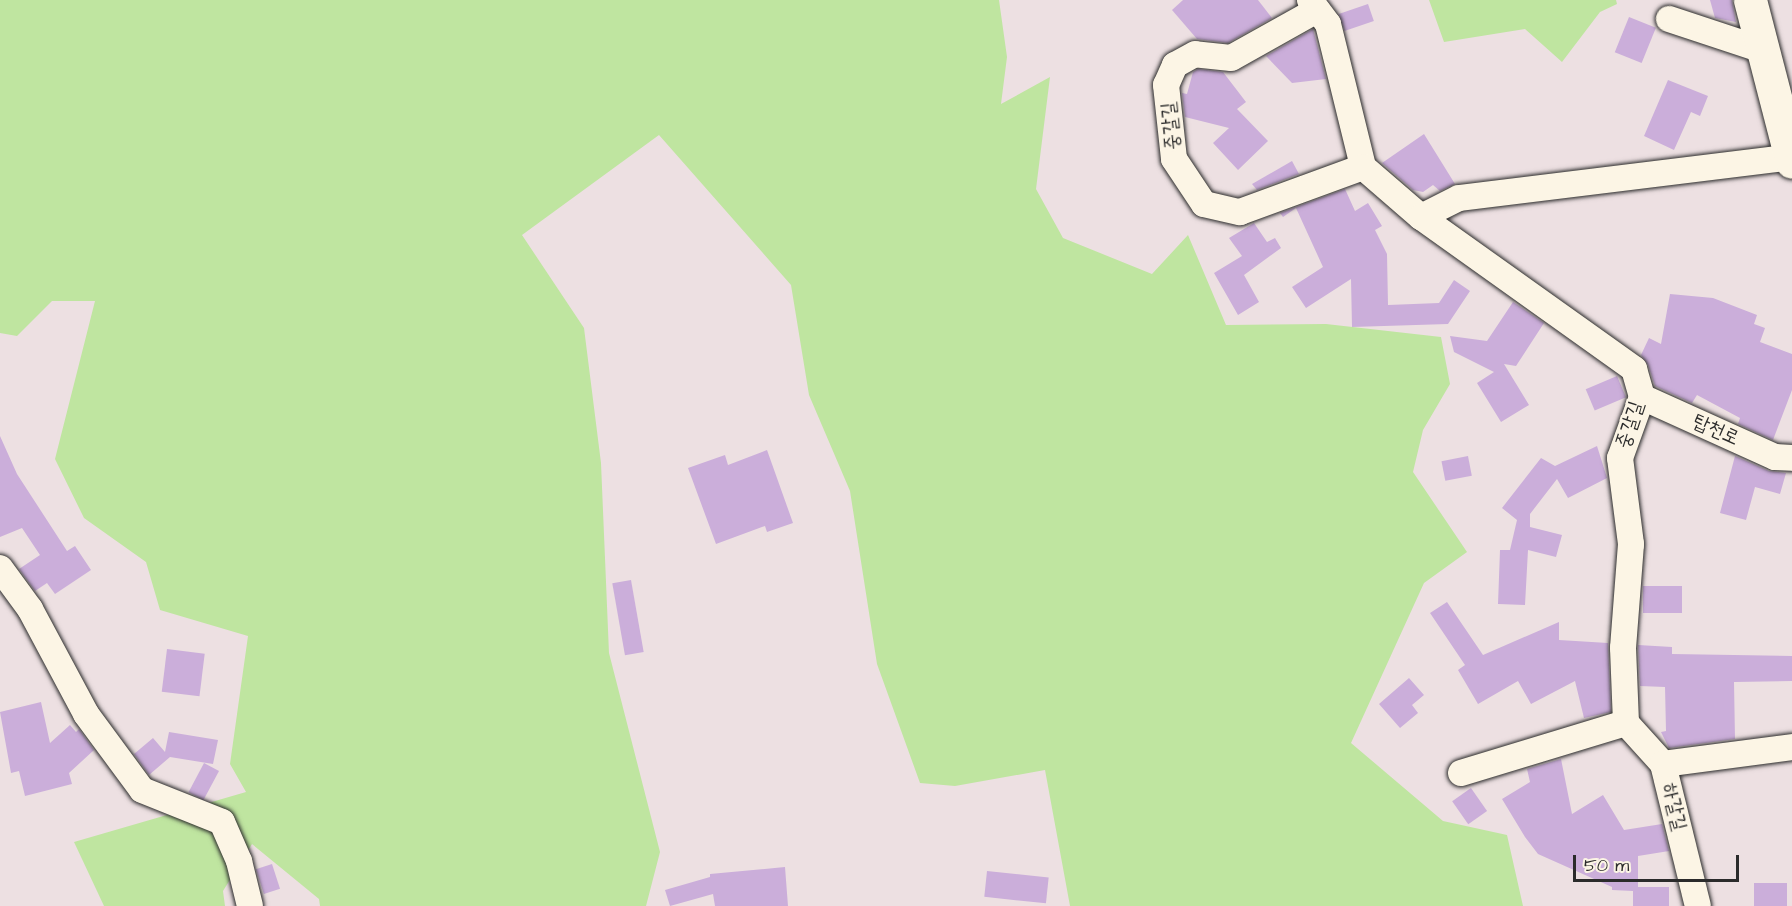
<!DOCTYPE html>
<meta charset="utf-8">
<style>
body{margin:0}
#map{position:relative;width:1792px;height:906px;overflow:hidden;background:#ede0e2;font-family:"Architects Daughter","Poor Story",sans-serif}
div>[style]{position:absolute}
.green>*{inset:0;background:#bfe5a0}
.building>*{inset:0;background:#cbaeda;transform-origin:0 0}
.roads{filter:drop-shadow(0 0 2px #2b2b2b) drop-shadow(0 0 2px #2b2b2b)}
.minor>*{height:26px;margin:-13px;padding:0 13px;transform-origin:13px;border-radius:13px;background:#fcf5e5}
.secondary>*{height:33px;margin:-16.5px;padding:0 16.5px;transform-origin:16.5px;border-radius:16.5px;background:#fcf5e5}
span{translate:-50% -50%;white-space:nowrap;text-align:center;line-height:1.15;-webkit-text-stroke:4.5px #fcf5e5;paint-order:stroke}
.street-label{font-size:20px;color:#2b2b2b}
.scale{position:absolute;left:1573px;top:855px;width:166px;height:27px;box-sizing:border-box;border:3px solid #2b2b2b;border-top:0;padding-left:8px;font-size:18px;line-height:21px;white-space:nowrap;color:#2b2b2b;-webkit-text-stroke:4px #fcf5e5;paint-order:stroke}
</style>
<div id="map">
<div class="green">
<i style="clip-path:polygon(0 0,999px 0,1007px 57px,1001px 104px,1050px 77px,1036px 189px,1063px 238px,1152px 274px,1188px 235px,1226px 325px,1326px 324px,1441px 337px,1450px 384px,1423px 430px,1413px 472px,1467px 552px,1424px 583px,1351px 743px,1443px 821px,1507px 835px,1523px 906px,1070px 906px,1045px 770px,955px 786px,920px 783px,877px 664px,850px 491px,809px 395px,791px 285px,659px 135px,522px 235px,584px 328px,601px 463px,609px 653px,660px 852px,646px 906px,320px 906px,319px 899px,252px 844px,223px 891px,225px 906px,104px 906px,74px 842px,246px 792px,230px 764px,248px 636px,160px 610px,146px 562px,84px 518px,55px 459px,95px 301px,52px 301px,17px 336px,0 333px)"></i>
<i style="clip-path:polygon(1429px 0,1616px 0,1617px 4px,1600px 12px,1562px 62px,1525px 29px,1444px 42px)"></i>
</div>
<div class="building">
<i style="clip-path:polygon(1183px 0,1258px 0,1272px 18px,1228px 43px,1197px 39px,1172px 10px)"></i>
<i style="clip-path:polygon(1710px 0,1732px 0,1736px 22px,1715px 18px)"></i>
<i style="left:1368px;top:4px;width:18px;height:31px;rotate:71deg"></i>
<i style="left:1629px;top:17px;width:29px;height:38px;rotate:22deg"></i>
<i style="clip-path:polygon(1313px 29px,1326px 79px,1292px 83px,1266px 56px)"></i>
<i style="clip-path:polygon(1198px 69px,1223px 72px,1246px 102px,1237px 109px,1268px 141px,1238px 170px,1213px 143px,1229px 128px,1185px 117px,1182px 93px,1187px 94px,1193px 72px)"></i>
<i style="clip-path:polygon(1668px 80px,1708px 96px,1700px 116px,1691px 112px,1674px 150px,1644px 136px)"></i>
<i style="clip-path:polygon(1424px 134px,1455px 184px,1440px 191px,1433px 185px,1423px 192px,1413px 190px,1382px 163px)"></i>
<i style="clip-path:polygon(1292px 161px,1299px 174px,1257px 190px,1252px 184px)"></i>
<i style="clip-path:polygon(1345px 189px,1355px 211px,1368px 203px,1382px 226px,1375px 230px,1387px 254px,1388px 305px,1439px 303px,1454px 280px,1470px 291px,1448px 324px,1352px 327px,1351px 279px,1306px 308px,1292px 287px,1323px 267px,1296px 208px,1283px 217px,1280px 213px)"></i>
<i style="clip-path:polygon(1254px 223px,1267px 242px,1275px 238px,1281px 248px,1244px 275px,1259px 302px,1238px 315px,1214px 273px,1242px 256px,1229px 238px)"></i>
<i style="clip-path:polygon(1670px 294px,1713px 298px,1757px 315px,1754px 324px,1765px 328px,1760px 342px,1792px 354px,1792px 390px,1773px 440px,1738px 424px,1740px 418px,1697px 395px,1692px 403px,1655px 386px,1648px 365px,1641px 355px,1649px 338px,1661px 344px)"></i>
<i style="clip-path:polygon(1513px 302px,1544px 323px,1516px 366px,1504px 364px,1529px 405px,1501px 422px,1477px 383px,1494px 372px,1454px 352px,1450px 336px,1487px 341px)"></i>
<i style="left:1617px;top:376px;width:23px;height:34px;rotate:67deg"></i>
<i style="clip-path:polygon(0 436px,17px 474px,67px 551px,75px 546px,91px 570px,55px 594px,47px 583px,35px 591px,19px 569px,40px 555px,22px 528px,0 537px)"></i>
<i style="clip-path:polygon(1597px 446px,1607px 478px,1568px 498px,1557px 479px,1530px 514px,1530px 527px,1562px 535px,1556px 557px,1528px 550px,1525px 605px,1498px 604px,1500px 550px,1510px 550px,1517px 520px,1502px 508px,1541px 458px,1555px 466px)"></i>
<i style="clip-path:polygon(767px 450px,793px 523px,767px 532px,765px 526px,716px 544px,688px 468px,725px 455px,728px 465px)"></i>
<i style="left:1468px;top:456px;width:20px;height:27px;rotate:79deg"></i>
<i style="clip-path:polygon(1735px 456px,1769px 471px,1786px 473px,1780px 494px,1755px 487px,1746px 520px,1720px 513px)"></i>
<i style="left:631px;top:580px;width:73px;height:19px;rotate:80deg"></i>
<i style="left:1682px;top:586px;width:27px;height:39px;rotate:90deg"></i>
<i style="clip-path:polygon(1447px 602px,1483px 655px,1559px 622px,1559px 640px,1608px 643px,1611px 712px,1584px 718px,1575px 681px,1531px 704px,1518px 681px,1478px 704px,1458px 670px,1465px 665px,1430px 613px)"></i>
<i style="clip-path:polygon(1638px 645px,1672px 647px,1672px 654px,1792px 656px,1792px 681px,1734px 682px,1735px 739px,1669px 748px,1661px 732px,1666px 731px,1665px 687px,1640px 686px)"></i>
<i style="left:167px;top:649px;width:38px;height:43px;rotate:7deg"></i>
<i style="clip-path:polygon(1409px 678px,1424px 695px,1412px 705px,1418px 713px,1400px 728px,1379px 704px)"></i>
<i style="clip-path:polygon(41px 702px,50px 743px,70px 725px,76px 732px,79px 729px,94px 750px,69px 773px,72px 784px,25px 796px,19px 771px,11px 773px,0 712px)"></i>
<i style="clip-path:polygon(169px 732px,218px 740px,213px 764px,170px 757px,149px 775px,134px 754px,153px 738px,165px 752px)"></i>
<i style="clip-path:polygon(1561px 759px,1572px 814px,1603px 795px,1624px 830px,1662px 824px,1669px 851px,1638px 856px,1638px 887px,1669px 887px,1669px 906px,1633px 906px,1633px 891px,1612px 890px,1612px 887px,1538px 854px,1525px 837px,1502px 799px,1530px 782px,1527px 769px)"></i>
<i style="left:204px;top:763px;width:17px;height:33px;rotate:28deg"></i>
<i style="left:1471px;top:788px;width:28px;height:23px;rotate:55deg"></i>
<i style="left:272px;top:864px;width:26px;height:17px;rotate:72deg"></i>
<i style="clip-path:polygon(785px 867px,788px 906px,715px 906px,713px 894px,670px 906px,665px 890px,710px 877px,710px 874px)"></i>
<i style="left:987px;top:871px;width:62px;height:26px;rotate:6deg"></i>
<i style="left:1754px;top:883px;width:33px;height:23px"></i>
</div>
<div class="roads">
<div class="minor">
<i style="left:1310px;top:0;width:30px;rotate:53deg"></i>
<i style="left:1328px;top:24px;width:147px;rotate:76.2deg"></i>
<i style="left:1363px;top:167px;width:77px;rotate:40.8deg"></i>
<i style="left:1421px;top:217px;width:262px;rotate:35.5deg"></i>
<i style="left:1634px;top:369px;width:29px;rotate:74deg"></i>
<i style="left:1642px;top:397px;width:65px;rotate:109.8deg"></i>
<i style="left:1620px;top:458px;width:87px;rotate:82.7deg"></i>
<i style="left:1631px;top:544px;width:104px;rotate:94.4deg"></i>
<i style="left:1623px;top:648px;width:75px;rotate:87.7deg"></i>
<i style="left:1626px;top:723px;width:55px;rotate:47.9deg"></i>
<i style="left:1663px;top:764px;width:146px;rotate:76.2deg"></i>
<i style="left:1317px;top:10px;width:98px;rotate:150.8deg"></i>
<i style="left:1231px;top:58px;width:36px;rotate:-174deg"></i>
<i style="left:1195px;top:54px;width:23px;rotate:151deg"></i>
<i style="left:1175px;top:65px;width:22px;rotate:114deg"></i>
<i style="left:1166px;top:85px;width:74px;rotate:83.8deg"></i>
<i style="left:1174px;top:159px;width:54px;rotate:56.3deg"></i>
<i style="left:1204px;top:204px;width:37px;rotate:13deg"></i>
<i style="left:1240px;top:212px;width:131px;rotate:-20.1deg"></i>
<i style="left:1669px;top:19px;width:99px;rotate:18.3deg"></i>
<i style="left:1421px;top:217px;width:42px;rotate:-26.6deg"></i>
<i style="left:1459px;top:198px;width:335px;rotate:-7deg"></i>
<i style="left:1642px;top:397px;width:146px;rotate:24.3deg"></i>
<i style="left:1775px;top:457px;width:17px;rotate:3deg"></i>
<i style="left:0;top:568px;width:51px;rotate:53.8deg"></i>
<i style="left:30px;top:609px;width:119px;rotate:61.9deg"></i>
<i style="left:86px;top:714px;width:94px;rotate:53.6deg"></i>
<i style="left:142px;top:790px;width:86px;rotate:21.8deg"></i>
<i style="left:222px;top:822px;width:43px;rotate:66.4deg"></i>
<i style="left:239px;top:861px;width:46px;rotate:76.3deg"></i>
<i style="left:1663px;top:764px;width:130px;rotate:-7.5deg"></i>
<i style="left:1461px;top:773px;width:172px;rotate:-16.9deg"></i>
</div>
<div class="secondary">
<i style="left:1750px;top:0;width:167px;rotate:75.5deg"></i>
</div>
</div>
<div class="street-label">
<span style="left:1171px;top:126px;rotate:-96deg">중갈길</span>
<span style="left:1630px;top:425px;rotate:-72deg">중갈길</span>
<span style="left:1716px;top:430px;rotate:24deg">탑천로</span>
<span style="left:1674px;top:807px;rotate:76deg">하갈길</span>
</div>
<div class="scale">50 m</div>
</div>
